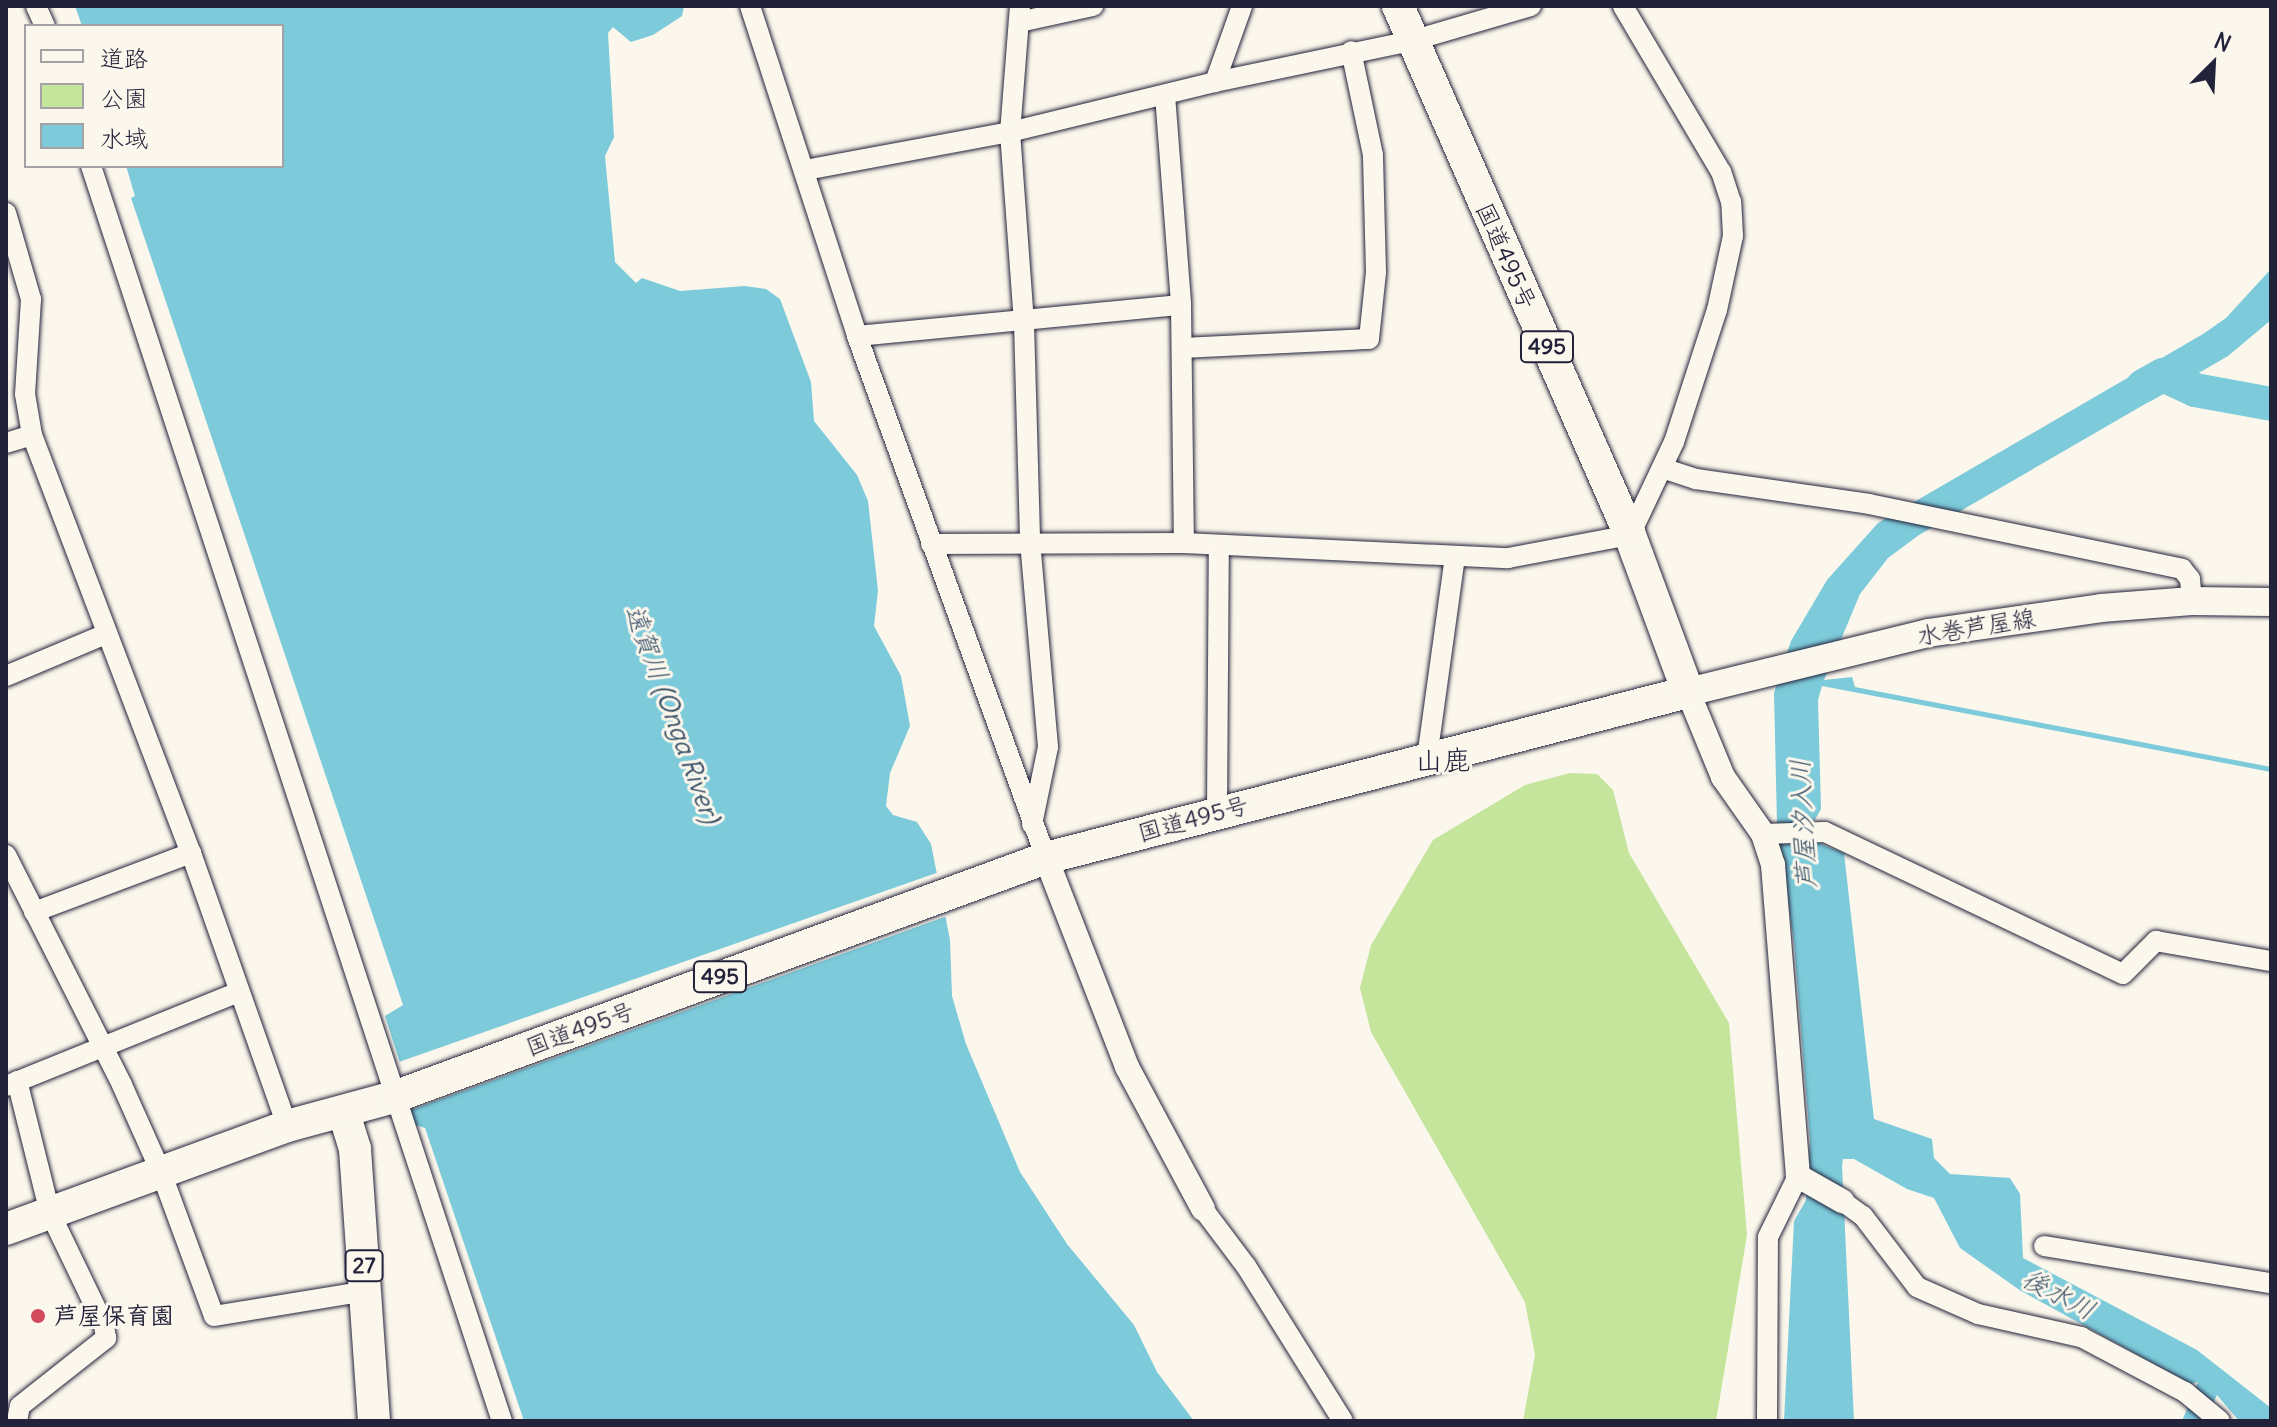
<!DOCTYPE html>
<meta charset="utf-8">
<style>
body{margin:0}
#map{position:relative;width:2277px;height:1427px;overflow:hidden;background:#fbf7ec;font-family:Delius,"Klee One",sans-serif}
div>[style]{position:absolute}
.green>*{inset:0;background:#c5e49c}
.water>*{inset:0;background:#7ccada}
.pier>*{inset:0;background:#fbf7ec}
.river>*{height:34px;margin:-17px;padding:0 17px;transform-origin:17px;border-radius:17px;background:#7ccada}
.roads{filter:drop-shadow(0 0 2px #22223b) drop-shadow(0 0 2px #22223b)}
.minor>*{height:20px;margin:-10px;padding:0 10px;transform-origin:10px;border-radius:10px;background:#fbf7ec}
.tertiary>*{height:24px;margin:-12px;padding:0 12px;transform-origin:12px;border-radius:12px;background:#fbf7ec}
.secondary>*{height:28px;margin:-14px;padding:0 14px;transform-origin:14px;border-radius:14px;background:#fbf7ec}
.primary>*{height:32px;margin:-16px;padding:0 16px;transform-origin:16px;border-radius:16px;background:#fbf7ec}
.trunk>*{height:32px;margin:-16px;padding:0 16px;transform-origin:16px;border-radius:16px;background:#fbf7ec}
.dots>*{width:22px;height:22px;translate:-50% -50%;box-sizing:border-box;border:4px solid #fbf7ec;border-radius:50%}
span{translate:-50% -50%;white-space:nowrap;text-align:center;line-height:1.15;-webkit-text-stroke:6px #fbf7ec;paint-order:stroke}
.shield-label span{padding:2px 6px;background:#fbf7ec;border:2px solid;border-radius:6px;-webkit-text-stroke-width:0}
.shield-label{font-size:22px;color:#22223b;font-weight:700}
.street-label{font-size:24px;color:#22223b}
.poi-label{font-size:24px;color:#22223b;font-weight:700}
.left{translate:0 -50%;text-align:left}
.water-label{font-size:26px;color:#3d546b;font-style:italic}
.quarter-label{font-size:28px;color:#22223b}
.frame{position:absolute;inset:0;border:8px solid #22223b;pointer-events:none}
.legend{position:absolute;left:24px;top:24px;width:260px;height:144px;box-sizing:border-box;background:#fbf7ec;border:2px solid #a4a2a5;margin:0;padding:10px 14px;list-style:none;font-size:24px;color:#22223b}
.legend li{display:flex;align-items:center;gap:16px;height:40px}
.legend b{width:40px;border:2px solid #a4a2a5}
.north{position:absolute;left:2173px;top:24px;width:80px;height:80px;-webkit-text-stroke:6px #fbf7ec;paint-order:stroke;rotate:24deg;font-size:22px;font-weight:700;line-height:32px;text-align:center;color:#22223b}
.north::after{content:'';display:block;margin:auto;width:28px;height:36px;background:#22223b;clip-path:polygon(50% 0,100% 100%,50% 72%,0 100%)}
</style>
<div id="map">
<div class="green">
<i style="clip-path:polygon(1570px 773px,1597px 774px,1613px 790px,1629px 853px,1729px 1023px,1747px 1235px,1716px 1421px,1523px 1421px,1535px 1355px,1525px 1302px,1371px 1032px,1360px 988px,1371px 945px,1433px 840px,1525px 785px)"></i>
</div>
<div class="water">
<i style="clip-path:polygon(75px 6px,684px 6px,682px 16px,653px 35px,631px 42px,613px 27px,608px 33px,614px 137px,605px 156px,615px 262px,636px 283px,642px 278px,680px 291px,745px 286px,766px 289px,780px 299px,811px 382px,814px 421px,857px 475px,868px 501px,878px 591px,874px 626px,901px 676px,910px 726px,890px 773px,886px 806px,893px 815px,917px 822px,931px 844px,950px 940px,952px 996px,966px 1044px,1020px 1172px,1067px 1244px,1134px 1325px,1157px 1372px,1194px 1421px,524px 1421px,425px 1128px,396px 1119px,405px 1078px,385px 1016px,403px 1005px,131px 198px,135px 196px,126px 166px,282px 166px,282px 26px,82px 26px)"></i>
<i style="clip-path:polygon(2271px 269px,2271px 320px,2228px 356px,1919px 535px,1888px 558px,1860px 594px,1824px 680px,1852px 677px,1855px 687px,2271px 767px,2271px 772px,1822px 686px,1818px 700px,1821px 809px,1812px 825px,1821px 844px,1844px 853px,1874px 1119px,1932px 1139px,1934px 1158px,1950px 1174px,2010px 1178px,2020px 1194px,2023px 1258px,2197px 1350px,2271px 1408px,2271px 1421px,2239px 1421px,2217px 1395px,2205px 1421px,2182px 1421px,2198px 1382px,2191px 1384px,2021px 1291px,1960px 1248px,1934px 1198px,1907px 1189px,1854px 1159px,1843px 1159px,1842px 1166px,1854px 1421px,1784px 1421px,1794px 1221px,1806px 1200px,1810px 1141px,1794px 943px,1777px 824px,1774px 693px,1791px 641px,1827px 580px,1878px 523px,2203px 334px,2226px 318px)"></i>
</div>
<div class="pier">
<i style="clip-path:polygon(942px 871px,950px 915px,397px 1115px,384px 1082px,401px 1075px,396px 1063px)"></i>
</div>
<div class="river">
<i style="left:2143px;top:386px;width:23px;rotate:-29deg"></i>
<i style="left:2163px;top:375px;width:35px;rotate:25deg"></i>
<i style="left:2195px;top:390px;width:77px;rotate:10.4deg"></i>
</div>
<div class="roads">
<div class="minor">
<i style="left:36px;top:6px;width:22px;rotate:66deg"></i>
<i style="left:750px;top:6px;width:347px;rotate:72deg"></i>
<i style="left:857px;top:336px;width:555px;rotate:70.1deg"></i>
<i style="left:1020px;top:6px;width:126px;rotate:94.5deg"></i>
<i style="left:1010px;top:132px;width:192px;rotate:85.8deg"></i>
<i style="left:1024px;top:323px;width:218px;rotate:88.4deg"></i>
<i style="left:1030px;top:541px;width:207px;rotate:85deg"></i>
<i style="left:1048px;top:747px;width:79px;rotate:101.7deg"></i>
<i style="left:1019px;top:22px;width:76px;rotate:-12.2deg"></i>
<i style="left:1215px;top:82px;width:200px;rotate:-11.8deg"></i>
<i style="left:1411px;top:41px;width:125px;rotate:-16.3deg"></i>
<i style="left:1165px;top:95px;width:211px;rotate:85.6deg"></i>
<i style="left:1181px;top:305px;width:238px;rotate:89.3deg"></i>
<i style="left:91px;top:166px;width:1321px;rotate:71.87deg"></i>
<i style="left:805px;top:170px;width:208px;rotate:-10.5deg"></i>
<i style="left:1010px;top:132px;width:211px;rotate:-13.7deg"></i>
<i style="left:1215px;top:82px;width:81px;rotate:-70.4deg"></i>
<i style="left:6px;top:213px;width:90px;rotate:73.8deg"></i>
<i style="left:31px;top:299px;width:95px;rotate:93.6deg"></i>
<i style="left:25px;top:394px;width:42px;rotate:80.3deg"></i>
<i style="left:32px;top:435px;width:447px;rotate:69.2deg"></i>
<i style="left:191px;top:853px;width:289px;rotate:70.6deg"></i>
<i style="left:857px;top:336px;width:325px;rotate:-5.5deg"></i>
<i style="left:1182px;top:348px;width:187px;rotate:-2.8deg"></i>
<i style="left:1369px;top:339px;width:67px;rotate:-84deg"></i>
<i style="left:1376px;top:272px;width:117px;rotate:-91.5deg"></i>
<i style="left:1373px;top:155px;width:106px;rotate:-101.9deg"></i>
<i style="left:6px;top:443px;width:27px;rotate:-17deg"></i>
<i style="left:1662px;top:468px;width:36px;rotate:18deg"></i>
<i style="left:1696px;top:479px;width:175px;rotate:8.2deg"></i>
<i style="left:1869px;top:504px;width:320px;rotate:11.7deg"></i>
<i style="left:2182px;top:569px;width:13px;rotate:51deg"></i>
<i style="left:2190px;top:579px;width:22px;rotate:85deg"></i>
<i style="left:931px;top:544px;width:253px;rotate:-0.2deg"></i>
<i style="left:1184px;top:543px;width:324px;rotate:2.7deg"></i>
<i style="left:1508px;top:558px;width:124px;rotate:-10.7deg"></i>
<i style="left:1630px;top:535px;width:103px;rotate:-64.7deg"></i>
<i style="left:1674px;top:442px;width:139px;rotate:-72deg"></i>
<i style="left:1717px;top:310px;width:76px;rotate:-77.8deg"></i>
<i style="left:1733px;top:236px;width:34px;rotate:-93deg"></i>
<i style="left:1731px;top:202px;width:32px;rotate:-108deg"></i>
<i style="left:1721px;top:172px;width:193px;rotate:-120.6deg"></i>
<i style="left:6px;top:676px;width:108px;rotate:-22.8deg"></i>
<i style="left:1427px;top:758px;width:203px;rotate:-82.1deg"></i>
<i style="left:1217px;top:811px;width:266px;rotate:-89.6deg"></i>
<i style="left:1763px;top:834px;width:62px;rotate:-1.8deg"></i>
<i style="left:1825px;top:832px;width:330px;rotate:25.5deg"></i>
<i style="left:2123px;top:974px;width:47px;rotate:-45deg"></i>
<i style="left:2156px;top:941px;width:117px;rotate:9.9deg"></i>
<i style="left:6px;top:855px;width:258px;rotate:63.2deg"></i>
<i style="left:122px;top:1085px;width:95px;rotate:65.9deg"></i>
<i style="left:161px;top:1172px;width:153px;rotate:69.8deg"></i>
<i style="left:214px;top:1316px;width:154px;rotate:-9.3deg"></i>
<i style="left:34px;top:912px;width:168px;rotate:-20.6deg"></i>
<i style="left:6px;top:1086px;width:251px;rotate:-22deg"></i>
<i style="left:1842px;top:1201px;width:26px;rotate:36deg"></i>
<i style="left:1863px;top:1216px;width:89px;rotate:52.7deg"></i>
<i style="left:1917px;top:1287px;width:67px;rotate:23.9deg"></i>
<i style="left:1978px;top:1314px;width:106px;rotate:12.6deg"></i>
<i style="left:2081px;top:1337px;width:118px;rotate:27.9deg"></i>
<i style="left:2185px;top:1392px;width:45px;rotate:39.6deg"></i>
<i style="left:1203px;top:1209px;width:71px;rotate:53deg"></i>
<i style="left:1246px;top:1266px;width:183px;rotate:58deg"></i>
<i style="left:2044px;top:1246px;width:230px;rotate:9.3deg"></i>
<i style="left:17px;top:1421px;width:15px;rotate:-79deg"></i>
<i style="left:20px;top:1406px;width:110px;rotate:-38.3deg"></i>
<i style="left:106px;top:1338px;width:13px;rotate:-99deg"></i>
<i style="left:104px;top:1325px;width:124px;rotate:-115.7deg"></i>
<i style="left:50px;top:1213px;width:136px;rotate:-104deg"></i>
<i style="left:1767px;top:1421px;width:184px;rotate:-89.7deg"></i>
<i style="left:1768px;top:1237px;width:68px;rotate:-63.8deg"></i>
</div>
<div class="tertiary">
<i style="left:1688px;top:692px;width:92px;rotate:67.6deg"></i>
<i style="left:1723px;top:777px;width:70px;rotate:54.9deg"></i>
<i style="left:1763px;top:834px;width:33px;rotate:72deg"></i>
<i style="left:1773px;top:865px;width:312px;rotate:85.4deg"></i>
<i style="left:1798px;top:1176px;width:51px;rotate:29.6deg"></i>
<i style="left:1046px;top:858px;width:224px;rotate:68.8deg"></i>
<i style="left:1127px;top:1067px;width:161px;rotate:61.8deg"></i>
</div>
<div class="secondary">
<i style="left:1688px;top:692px;width:247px;rotate:-13.8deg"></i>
<i style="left:1928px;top:633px;width:175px;rotate:-8.2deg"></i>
<i style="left:2101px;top:608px;width:91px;rotate:-4.4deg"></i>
<i style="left:2192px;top:601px;width:79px;rotate:0.7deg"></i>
</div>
<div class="primary">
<i style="left:344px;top:1113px;width:38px;rotate:73deg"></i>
<i style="left:355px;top:1149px;width:273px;rotate:86deg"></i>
</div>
<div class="trunk">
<i style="left:6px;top:1229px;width:299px;rotate:-20.1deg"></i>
<i style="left:287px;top:1126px;width:111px;rotate:-15.2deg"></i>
<i style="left:394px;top:1097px;width:694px;rotate:-20.13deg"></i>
<i style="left:1046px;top:858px;width:663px;rotate:-14.5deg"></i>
<i style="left:1688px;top:692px;width:167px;rotate:-110.3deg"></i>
<i style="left:1630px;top:535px;width:578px;rotate:-113.68deg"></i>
</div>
</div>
<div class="dots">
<i style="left:38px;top:1316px;background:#d1495b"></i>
</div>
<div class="shield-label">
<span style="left:1547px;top:347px">495</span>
<span style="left:720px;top:977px">495</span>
<span style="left:364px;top:1266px">27</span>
</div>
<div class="street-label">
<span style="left:1506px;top:256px;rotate:66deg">国道495号</span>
<span style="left:1976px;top:627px;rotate:-9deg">水巻芦屋線</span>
<span style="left:1193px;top:819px;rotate:-15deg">国道495号</span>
<span style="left:580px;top:1029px;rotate:-20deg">国道495号</span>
</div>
<div class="poi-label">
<span class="left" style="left:54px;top:1316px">芦屋保育園</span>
</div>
<div class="water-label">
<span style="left:673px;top:714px;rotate:70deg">遠賀川 (Onga River)</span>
<span style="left:1803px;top:824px;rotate:-93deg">芦屋汐入川</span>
<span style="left:2059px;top:1294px;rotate:28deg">後水川</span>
</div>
<div class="quarter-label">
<span style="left:1443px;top:760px">山鹿</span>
</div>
<div class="frame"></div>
<ul class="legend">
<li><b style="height:10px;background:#fbf7ec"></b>道路</li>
<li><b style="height:22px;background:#c5e49c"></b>公園</li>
<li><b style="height:22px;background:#7ccada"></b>水域</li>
</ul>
<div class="north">N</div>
</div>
